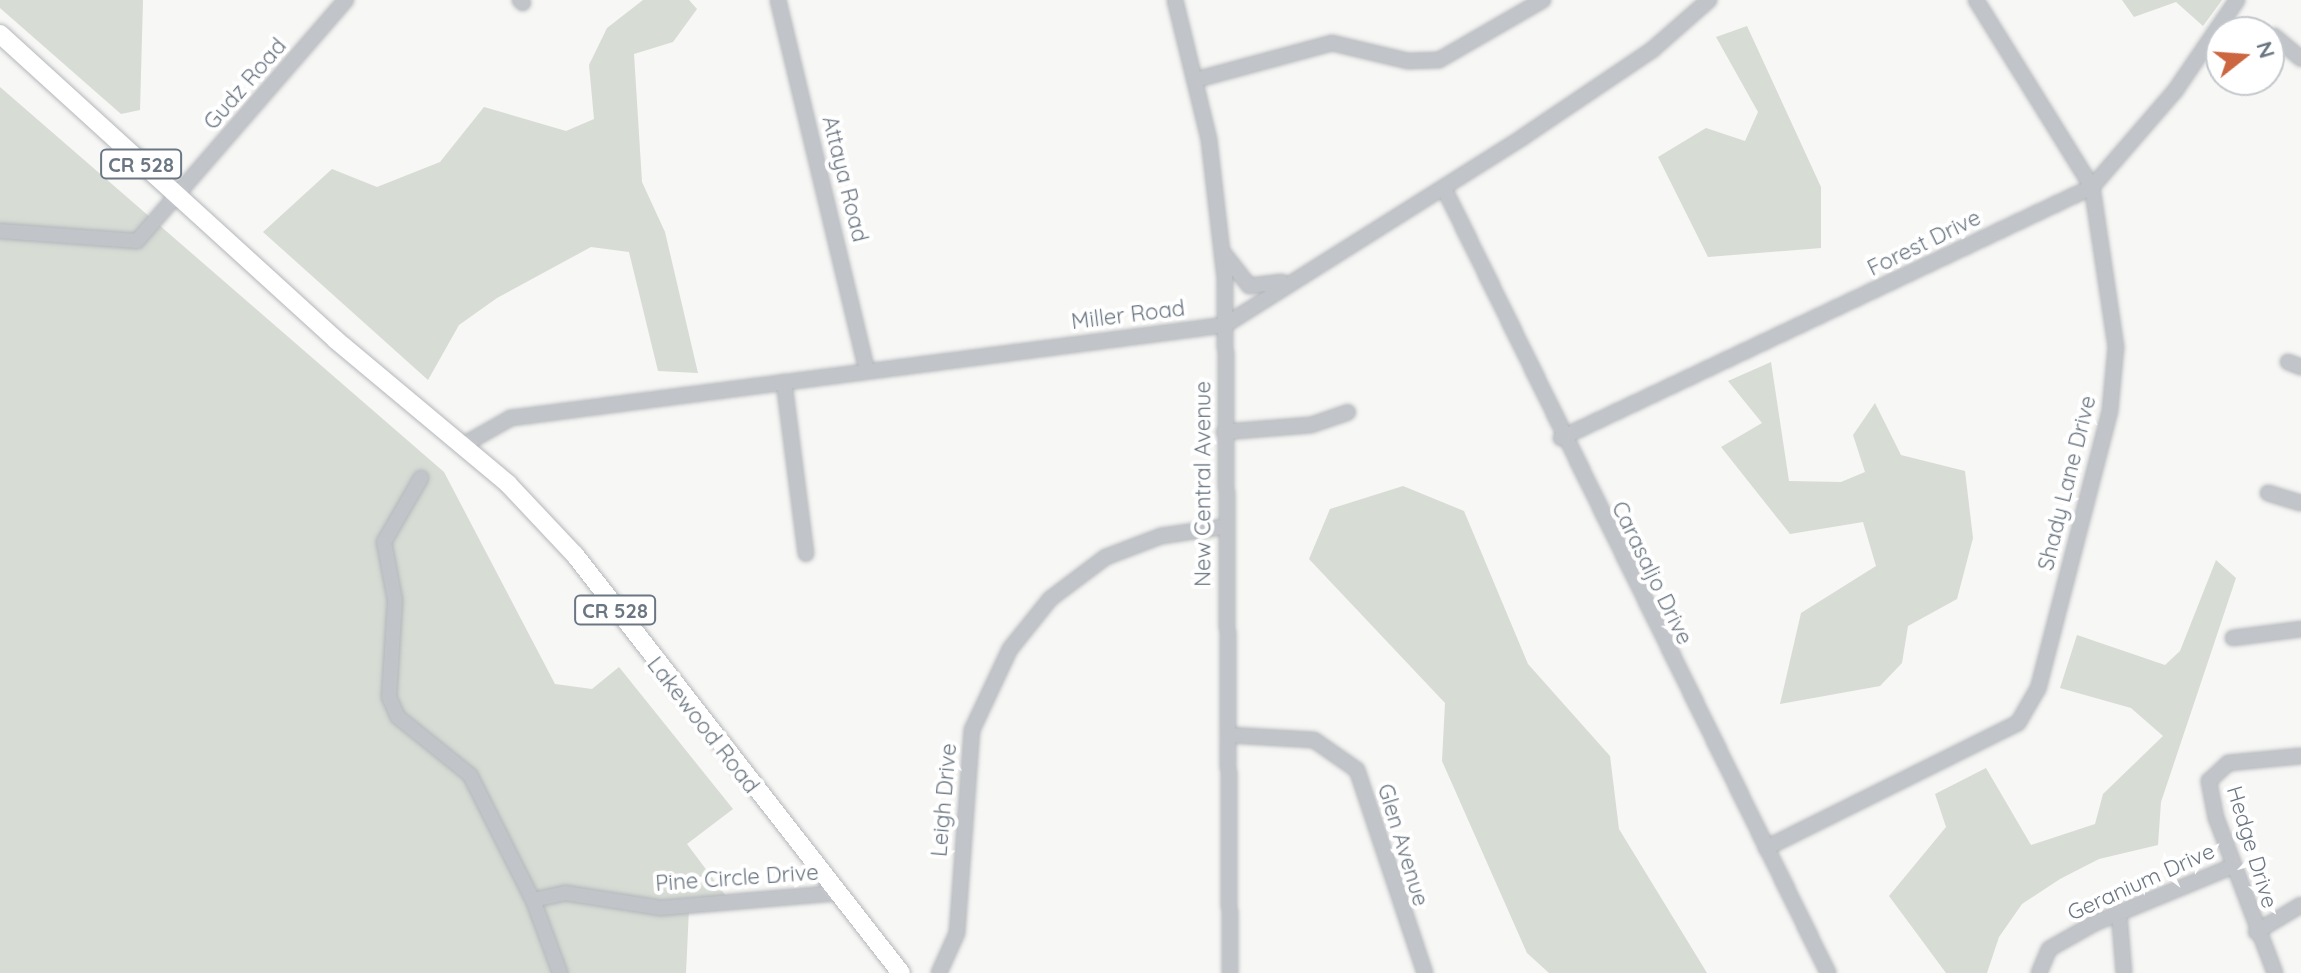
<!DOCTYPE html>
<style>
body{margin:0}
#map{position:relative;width:2301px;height:973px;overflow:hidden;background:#f7f7f5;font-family:Quicksand,sans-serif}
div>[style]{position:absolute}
.green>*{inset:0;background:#d7dcd5}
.roads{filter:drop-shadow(0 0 2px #b3b6ba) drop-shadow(0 0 2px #b3b6ba)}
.minor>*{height:14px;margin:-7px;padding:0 7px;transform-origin:7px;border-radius:7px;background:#c1c4c8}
.major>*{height:18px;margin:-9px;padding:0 9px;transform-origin:9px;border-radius:9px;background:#fff}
span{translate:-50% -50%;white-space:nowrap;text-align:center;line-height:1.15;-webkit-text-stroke:8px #fff;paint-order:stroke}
.shield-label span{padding:2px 6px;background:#fff;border:2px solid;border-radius:6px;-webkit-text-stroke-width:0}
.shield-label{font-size:20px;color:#6a7682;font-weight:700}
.street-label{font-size:22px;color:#6a7682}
.north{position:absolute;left:2205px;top:16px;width:80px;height:80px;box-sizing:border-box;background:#fff;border:2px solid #c3c8cd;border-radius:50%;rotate:73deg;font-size:22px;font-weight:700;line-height:32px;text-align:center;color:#6a7682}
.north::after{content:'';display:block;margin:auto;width:28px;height:36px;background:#cc6640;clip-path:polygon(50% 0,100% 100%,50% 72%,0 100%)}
</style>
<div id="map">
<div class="green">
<div style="clip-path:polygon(0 0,143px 0,140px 110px,121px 114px,0 8px)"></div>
<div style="clip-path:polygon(643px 0,689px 0,697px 9px,673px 42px,634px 54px,642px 182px,665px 232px,698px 373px,658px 371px,629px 252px,591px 247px,497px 298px,459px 325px,428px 380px,263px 232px,332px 169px,377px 187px,440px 162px,484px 107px,566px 131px,594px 119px,589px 65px,607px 28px)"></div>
<div style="clip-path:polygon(2122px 0,2222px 0,2203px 26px,2176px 2px,2134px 17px)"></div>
<div style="clip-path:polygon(1747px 26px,1821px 187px,1821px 248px,1708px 257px,1658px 157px,1706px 128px,1745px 141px,1758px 112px,1716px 37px)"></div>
<div style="clip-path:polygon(0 87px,444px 472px,555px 684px,592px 689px,619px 667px,733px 809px,687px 844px,735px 908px,689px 909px,686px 973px,0 973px)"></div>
<div style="clip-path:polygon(1771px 362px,1789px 481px,1841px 482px,1865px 472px,1853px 435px,1875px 403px,1901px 455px,1965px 471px,1973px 538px,1957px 599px,1908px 626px,1902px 663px,1880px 686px,1780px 704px,1801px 613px,1876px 566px,1863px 522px,1790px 534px,1721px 447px,1762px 423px,1728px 381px)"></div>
<div style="clip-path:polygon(1403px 486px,1464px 511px,1528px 664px,1610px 756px,1619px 829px,1707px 973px,1549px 973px,1527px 953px,1442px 761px,1445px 703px,1309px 559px,1330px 509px)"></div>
<div style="clip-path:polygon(2216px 560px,2236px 578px,2161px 802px,2158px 845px,2099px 859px,2060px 879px,2022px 904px,1999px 937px,1987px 973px,1946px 973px,1889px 896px,1946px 827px,1935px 794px,1986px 768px,2031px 845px,2095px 824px,2103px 794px,2163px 736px,2131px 708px,2060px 688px,2077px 635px,2165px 665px,2180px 651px)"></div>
</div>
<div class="roads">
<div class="minor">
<div style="left:520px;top:0;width:4px;rotate:45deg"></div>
<div style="left:778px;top:0;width:381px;rotate:76.5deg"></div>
<div style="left:1175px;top:0;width:144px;rotate:76.3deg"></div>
<div style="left:1209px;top:140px;width:139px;rotate:83.4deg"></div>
<div style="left:1225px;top:278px;width:695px;rotate:89.59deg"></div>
<div style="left:2274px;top:36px;width:35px;rotate:40deg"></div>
<div style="left:1195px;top:80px;width:142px;rotate:-15.1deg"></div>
<div style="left:1332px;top:43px;width:78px;rotate:13.3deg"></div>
<div style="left:1408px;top:61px;width:31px;rotate:-2deg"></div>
<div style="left:1439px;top:60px;width:120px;rotate:-30deg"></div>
<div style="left:1444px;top:188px;width:874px;rotate:63.93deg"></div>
<div style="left:0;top:231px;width:137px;rotate:4.2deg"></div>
<div style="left:137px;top:241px;width:319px;rotate:-49.1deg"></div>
<div style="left:1225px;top:255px;width:39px;rotate:52deg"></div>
<div style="left:1249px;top:286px;width:33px;rotate:-7deg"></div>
<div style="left:2288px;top:362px;width:14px;rotate:21deg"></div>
<div style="left:784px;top:382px;width:173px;rotate:82.7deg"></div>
<div style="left:1224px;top:432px;width:87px;rotate:-4.6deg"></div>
<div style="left:1311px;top:425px;width:39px;rotate:-19deg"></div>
<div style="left:1561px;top:438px;width:587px;rotate:-25.3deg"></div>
<div style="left:2092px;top:187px;width:127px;rotate:-49.2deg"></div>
<div style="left:2175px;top:91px;width:110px;rotate:-55.7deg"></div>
<div style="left:465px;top:444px;width:53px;rotate:-29.5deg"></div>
<div style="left:511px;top:418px;width:720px;rotate:-7.42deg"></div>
<div style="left:1225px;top:325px;width:352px;rotate:-32.2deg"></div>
<div style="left:1523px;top:137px;width:156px;rotate:-34deg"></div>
<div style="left:1652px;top:50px;width:76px;rotate:-41.3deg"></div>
<div style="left:421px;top:478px;width:74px;rotate:120deg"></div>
<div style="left:384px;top:542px;width:59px;rotate:79.3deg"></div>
<div style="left:395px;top:600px;width:97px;rotate:93.5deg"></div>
<div style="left:389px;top:697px;width:22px;rotate:66deg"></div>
<div style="left:398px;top:717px;width:92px;rotate:38.9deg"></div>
<div style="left:470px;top:775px;width:140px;rotate:63.3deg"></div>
<div style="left:533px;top:900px;width:33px;rotate:-12deg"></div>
<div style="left:565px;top:893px;width:97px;rotate:8.9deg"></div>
<div style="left:661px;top:908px;width:176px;rotate:-4.9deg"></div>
<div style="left:2268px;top:493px;width:34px;rotate:17deg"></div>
<div style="left:2233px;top:638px;width:69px;rotate:-7.5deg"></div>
<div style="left:1228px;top:735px;width:86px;rotate:3.3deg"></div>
<div style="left:1314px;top:740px;width:52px;rotate:34.9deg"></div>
<div style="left:1357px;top:770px;width:214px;rotate:71.5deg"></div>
<div style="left:1766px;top:848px;width:281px;rotate:-26.4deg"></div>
<div style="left:2018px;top:723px;width:39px;rotate:-60deg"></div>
<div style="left:2038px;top:689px;width:288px;rotate:-75.5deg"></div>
<div style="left:2110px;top:410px;width:63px;rotate:-84.6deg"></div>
<div style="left:2116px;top:347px;width:162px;rotate:-98.5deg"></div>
<div style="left:2092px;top:187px;width:220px;rotate:-121.8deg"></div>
<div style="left:533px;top:900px;width:78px;rotate:69.7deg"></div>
<div style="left:2119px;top:913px;width:60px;rotate:85.2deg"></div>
<div style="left:2256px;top:932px;width:52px;rotate:-31deg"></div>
<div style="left:939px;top:973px;width:44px;rotate:-65.8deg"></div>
<div style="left:957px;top:933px;width:204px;rotate:-85.8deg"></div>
<div style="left:972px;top:730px;width:89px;rotate:-64.9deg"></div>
<div style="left:1010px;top:649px;width:64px;rotate:-51.3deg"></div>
<div style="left:1050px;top:599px;width:70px;rotate:-36.9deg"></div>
<div style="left:1106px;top:557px;width:59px;rotate:-20.9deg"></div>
<div style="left:1161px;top:536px;width:63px;rotate:-8.3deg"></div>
<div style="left:2039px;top:973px;width:26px;rotate:-67deg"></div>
<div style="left:2049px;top:949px;width:53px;rotate:-29.5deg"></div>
<div style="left:2095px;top:923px;width:149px;rotate:-22.4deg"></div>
<div style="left:2275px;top:973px;width:166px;rotate:-110.8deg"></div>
<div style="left:2216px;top:818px;width:38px;rotate:-101deg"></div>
<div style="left:2209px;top:781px;width:26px;rotate:-43deg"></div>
<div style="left:2228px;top:763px;width:73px;rotate:-5.5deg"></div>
</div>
<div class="major">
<div style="left:0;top:34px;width:454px;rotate:42.3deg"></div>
<div style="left:336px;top:340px;width:224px;rotate:39.9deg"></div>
<div style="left:508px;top:484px;width:98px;rotate:46.7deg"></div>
<div style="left:575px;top:555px;width:530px;rotate:52.05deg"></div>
</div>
</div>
<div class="shield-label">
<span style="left:141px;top:164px">CR 528</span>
<span style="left:615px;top:610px">CR 528</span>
</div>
<div class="street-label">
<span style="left:245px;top:84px;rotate:-49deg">Gudz Road</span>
<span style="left:845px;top:179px;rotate:76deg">Attaya Road</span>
<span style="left:1924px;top:243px;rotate:-26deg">Forest Drive</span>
<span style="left:1128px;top:315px;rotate:-7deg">Miller Road</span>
<span style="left:2067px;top:483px;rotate:-76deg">Shady Lane Drive</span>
<span style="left:1203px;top:484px;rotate:-90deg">New Central Avenue</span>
<span style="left:1652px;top:573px;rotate:64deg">Carasaljo Drive</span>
<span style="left:703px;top:725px;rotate:52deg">Lakewood Road</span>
<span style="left:944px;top:800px;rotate:-85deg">Leigh Drive</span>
<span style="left:1403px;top:845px;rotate:73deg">Glen Avenue</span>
<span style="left:2252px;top:847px;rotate:73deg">Hedge Drive</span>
<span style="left:737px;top:878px;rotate:-4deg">Pine Circle Drive</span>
<span style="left:2141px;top:882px;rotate:-24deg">Geranium Drive</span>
</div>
<div class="north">N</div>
</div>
